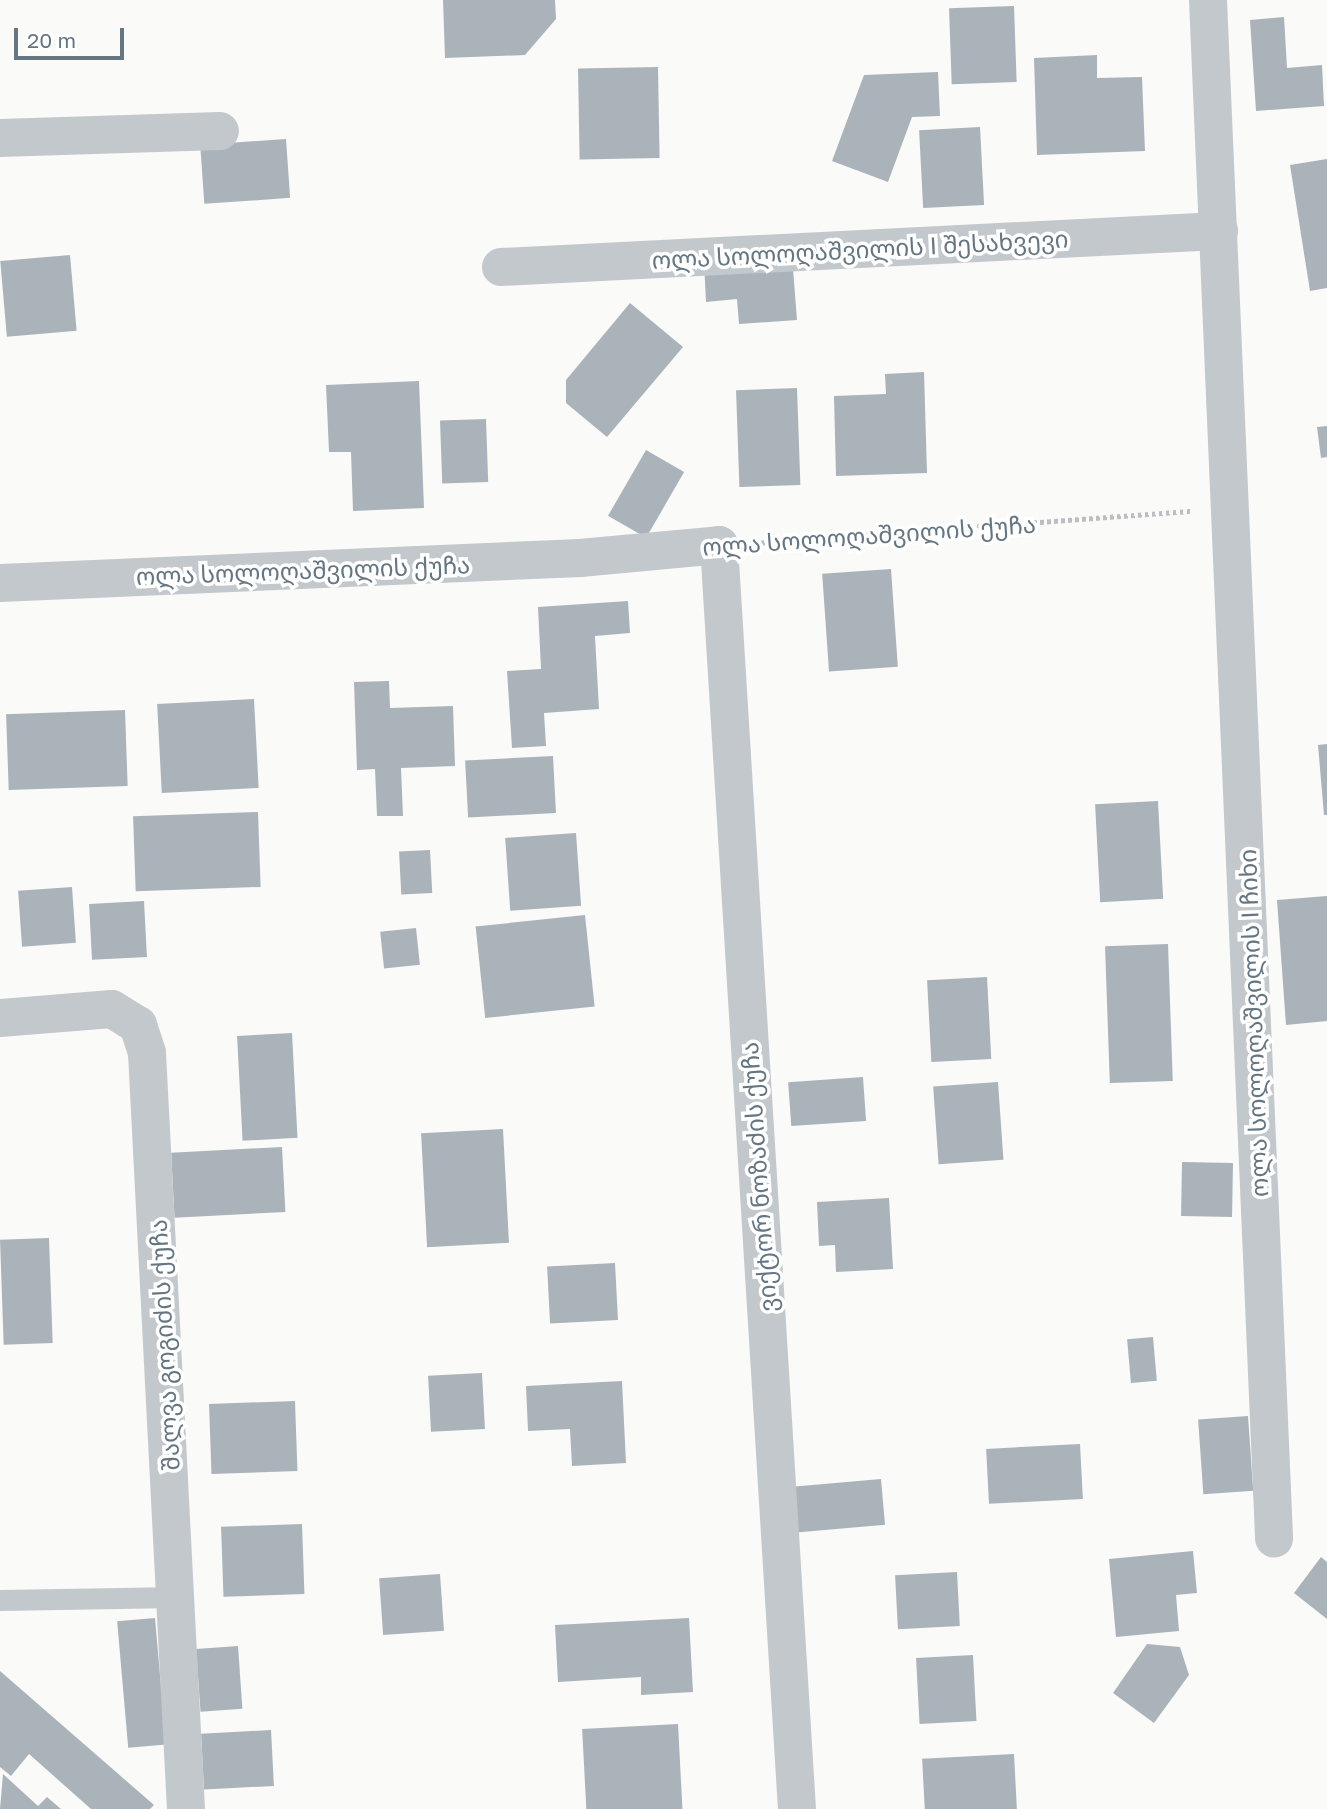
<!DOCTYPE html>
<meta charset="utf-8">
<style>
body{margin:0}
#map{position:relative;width:1327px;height:1809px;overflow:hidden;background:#fafaf8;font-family:"Golos Text","Noto Sans Georgian",sans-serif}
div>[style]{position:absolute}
.building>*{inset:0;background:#aab3b9;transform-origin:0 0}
.path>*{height:4.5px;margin-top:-2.25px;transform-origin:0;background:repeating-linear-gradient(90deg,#bbbfc2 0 3.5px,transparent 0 7px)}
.service>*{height:21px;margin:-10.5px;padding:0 10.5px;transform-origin:10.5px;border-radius:10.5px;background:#c3c8cc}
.minor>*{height:38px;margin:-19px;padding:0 19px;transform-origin:19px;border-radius:19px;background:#c3c8cc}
span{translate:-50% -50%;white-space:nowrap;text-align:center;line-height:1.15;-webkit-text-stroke:7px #fff;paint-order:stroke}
.street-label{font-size:24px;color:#657683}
.scale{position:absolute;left:14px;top:28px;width:110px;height:32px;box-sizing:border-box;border:4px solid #657683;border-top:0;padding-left:9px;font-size:21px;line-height:24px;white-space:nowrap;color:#657683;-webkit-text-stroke:5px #fff;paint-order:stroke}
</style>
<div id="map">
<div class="building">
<div style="clip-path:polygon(443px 0,555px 0,556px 19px,525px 55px,445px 58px)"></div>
<div style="left:1014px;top:6px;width:76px;height:65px;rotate:88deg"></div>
<div style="clip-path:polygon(1284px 17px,1287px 68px,1322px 65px,1324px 106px,1256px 111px,1250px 20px)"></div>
<div style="clip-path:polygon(1097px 55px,1097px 78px,1142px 77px,1145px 151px,1037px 155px,1034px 58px)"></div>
<div style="left:658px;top:67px;width:91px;height:80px;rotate:89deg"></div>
<div style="clip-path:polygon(938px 72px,940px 116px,912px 117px,888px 182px,832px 161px,864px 75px)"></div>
<div style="left:980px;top:127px;width:78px;height:61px;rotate:87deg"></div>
<div style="left:286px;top:139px;width:59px;height:86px;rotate:86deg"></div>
<div style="clip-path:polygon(1327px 159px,1327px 288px,1310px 291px,1290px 165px)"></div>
<div style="left:70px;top:255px;width:76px;height:70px;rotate:85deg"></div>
<div style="clip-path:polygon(704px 262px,793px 269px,797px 320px,739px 324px,737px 299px,706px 302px)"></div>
<div style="clip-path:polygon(630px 303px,683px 347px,607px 437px,566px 403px,566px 380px)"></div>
<div style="clip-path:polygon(924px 372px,927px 473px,836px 476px,834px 396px,886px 394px,885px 374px)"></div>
<div style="clip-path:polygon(419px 381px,424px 508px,353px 511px,351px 452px,329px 452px,326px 385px)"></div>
<div style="left:797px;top:388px;width:97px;height:61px;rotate:88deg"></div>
<div style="left:486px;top:419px;width:63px;height:46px;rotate:88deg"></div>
<div style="clip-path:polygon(1327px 426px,1327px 457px,1321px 458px,1317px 427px)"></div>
<div style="left:646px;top:450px;width:44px;height:76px;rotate:30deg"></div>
<div style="left:891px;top:569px;width:98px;height:69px;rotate:86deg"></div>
<div style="clip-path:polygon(628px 601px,630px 633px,595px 636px,599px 709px,544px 713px,546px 746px,512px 748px,507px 671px,541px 669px,538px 607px)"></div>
<div style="clip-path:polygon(389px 681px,390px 708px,453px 706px,455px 766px,401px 768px,403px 816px,377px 816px,375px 769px,357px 770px,354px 682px)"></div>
<div style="left:254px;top:699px;width:89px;height:97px;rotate:87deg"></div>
<div style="left:125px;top:710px;width:76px;height:119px;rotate:88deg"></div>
<div style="clip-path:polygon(1327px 744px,1327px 815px,1324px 815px,1318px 745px)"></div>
<div style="left:553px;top:756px;width:57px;height:88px;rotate:87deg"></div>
<div style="left:1158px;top:801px;width:98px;height:63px;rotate:87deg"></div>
<div style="left:258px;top:812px;width:75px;height:125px;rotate:88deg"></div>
<div style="left:576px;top:833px;width:73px;height:71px;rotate:86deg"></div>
<div style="left:430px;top:850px;width:43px;height:31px;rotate:87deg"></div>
<div style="left:72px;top:887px;width:56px;height:54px;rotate:86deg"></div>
<div style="clip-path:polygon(1327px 896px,1327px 1021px,1286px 1025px,1277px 900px)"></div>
<div style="left:144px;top:901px;width:56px;height:55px;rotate:87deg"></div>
<div style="left:585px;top:915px;width:92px;height:110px;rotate:84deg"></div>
<div style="left:416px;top:928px;width:37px;height:36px;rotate:84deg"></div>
<div style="left:1168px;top:944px;width:137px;height:63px;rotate:88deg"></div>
<div style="left:987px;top:977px;width:82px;height:60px;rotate:87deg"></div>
<div style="left:292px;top:1033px;width:105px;height:55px;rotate:87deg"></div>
<div style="left:863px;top:1077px;width:44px;height:75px;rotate:86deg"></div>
<div style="left:998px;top:1082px;width:78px;height:65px;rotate:86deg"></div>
<div style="left:503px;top:1129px;width:114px;height:82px;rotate:87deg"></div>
<div style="left:282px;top:1147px;width:65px;height:111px;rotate:87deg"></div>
<div style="left:1182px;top:1162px;width:51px;height:54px;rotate:1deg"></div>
<div style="clip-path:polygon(889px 1198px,893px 1269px,836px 1272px,835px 1245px,819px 1246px,817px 1202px)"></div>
<div style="left:49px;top:1238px;width:105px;height:49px;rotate:88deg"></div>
<div style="left:615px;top:1263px;width:57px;height:68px;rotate:87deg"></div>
<div style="left:1153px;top:1337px;width:44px;height:26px;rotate:85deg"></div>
<div style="left:482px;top:1373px;width:56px;height:54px;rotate:87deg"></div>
<div style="clip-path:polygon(622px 1381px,626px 1463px,572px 1466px,570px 1429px,528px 1431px,526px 1386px)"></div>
<div style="left:295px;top:1401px;width:70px;height:86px;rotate:88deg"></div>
<div style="left:1248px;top:1416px;width:75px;height:50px;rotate:86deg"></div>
<div style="left:1080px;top:1444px;width:55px;height:94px;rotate:87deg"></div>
<div style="left:881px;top:1479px;width:46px;height:89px;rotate:85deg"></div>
<div style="left:302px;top:1524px;width:70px;height:81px;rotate:88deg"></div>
<div style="clip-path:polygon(1193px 1551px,1197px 1593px,1176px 1595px,1179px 1631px,1116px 1637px,1109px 1559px)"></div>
<div style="clip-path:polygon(1321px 1557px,1327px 1562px,1327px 1619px,1294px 1593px)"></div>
<div style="left:957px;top:1572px;width:54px;height:62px;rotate:87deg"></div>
<div style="left:440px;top:1574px;width:57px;height:61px;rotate:86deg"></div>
<div style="left:155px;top:1618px;width:127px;height:38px;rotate:85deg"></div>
<div style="clip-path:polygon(689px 1618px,693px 1692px,641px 1695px,641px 1677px,558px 1682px,555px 1625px)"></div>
<div style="clip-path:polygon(1147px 1644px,1180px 1647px,1189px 1675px,1154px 1723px,1113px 1693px)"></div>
<div style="left:238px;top:1646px;width:63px;height:42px;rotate:86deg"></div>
<div style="left:973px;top:1655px;width:66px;height:57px;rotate:87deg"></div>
<div style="clip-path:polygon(0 1671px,154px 1805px,150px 1809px,91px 1809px,29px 1754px,11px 1776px,0 1767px)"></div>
<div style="left:678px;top:1724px;width:85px;height:96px;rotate:87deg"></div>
<div style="left:271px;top:1730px;width:56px;height:70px;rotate:87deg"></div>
<div style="left:1014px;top:1754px;width:55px;height:92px;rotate:87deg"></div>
<div style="clip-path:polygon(3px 1774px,38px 1806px,47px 1797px,61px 1809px,0 1809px)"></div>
</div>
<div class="path">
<div style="left:754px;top:543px;width:440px;rotate:-4.2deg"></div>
</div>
<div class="service">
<div style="left:0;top:1600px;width:178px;rotate:-1deg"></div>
</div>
<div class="minor">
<div style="left:1208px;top:0;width:1540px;rotate:87.54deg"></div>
<div style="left:0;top:138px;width:220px;rotate:-1.8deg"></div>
<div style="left:501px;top:267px;width:719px;rotate:-2.87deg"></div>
<div style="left:0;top:583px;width:581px;rotate:-2.47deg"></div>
<div style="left:580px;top:558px;width:140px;rotate:-5.3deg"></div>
<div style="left:719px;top:545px;width:1266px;rotate:86.47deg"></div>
<div style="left:0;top:1018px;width:112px;rotate:-4.6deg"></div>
<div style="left:112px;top:1009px;width:31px;rotate:32deg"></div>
<div style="left:138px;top:1025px;width:29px;rotate:72deg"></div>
<div style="left:147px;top:1053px;width:757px;rotate:87.05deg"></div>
</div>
<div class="street-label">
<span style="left:860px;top:249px;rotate:-3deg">ოლა სოლოღაშვილის I შესახვევი</span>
<span style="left:869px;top:535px;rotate:-4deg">ოლა სოლოღაშვილის ქუჩა</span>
<span style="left:303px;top:570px;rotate:-2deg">ოლა სოლოღაშვილის ქუჩა</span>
<span style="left:1253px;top:1023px;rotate:-92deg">ოლა სოლოღაშვილის I ჩიხი</span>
<span style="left:758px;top:1177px;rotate:-94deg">ვიქტორ ნოზაძის ქუჩა</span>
<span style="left:164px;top:1345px;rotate:-93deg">შალვა გოგიძის ქუჩა</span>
</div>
<div class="scale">20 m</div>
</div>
